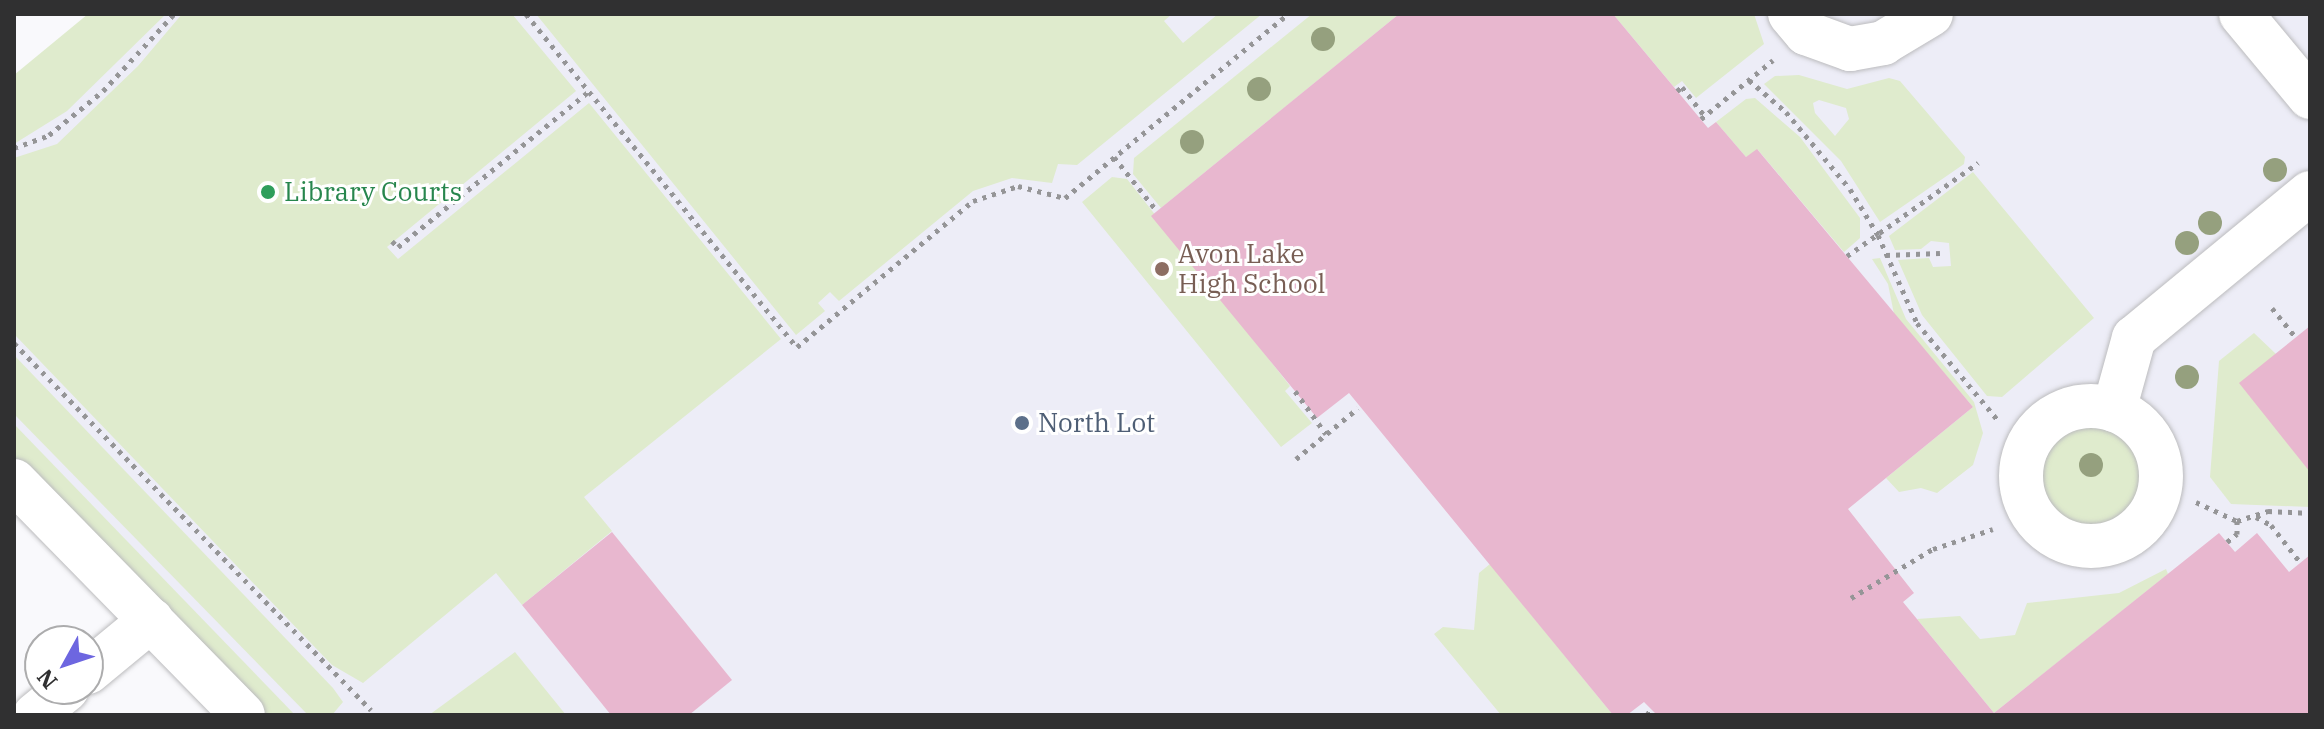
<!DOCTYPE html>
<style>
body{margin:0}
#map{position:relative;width:2324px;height:729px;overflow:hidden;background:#f9f9fc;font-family:"IBM Plex Serif",serif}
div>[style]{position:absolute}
.built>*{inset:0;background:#ededf7}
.green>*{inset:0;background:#dfebcd;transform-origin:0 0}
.round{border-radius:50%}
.building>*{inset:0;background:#e8b7cf}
.path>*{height:5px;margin-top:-2.5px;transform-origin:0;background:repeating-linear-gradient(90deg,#959597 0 4px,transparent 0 10px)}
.roads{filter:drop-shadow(0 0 2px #bcbcbe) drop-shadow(0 0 2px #bcbcbe)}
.minor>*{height:44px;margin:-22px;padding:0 22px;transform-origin:22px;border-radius:22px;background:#fff}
.minor>.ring{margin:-22px;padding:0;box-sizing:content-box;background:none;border:44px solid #fff;border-radius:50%}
.trees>*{width:24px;height:24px;margin:-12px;border-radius:50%;background:#95a07e}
.dots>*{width:22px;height:22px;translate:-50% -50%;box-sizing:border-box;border:4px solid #fff;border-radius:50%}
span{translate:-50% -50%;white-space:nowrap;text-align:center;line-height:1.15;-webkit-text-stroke:6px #fff;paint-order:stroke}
.leisure-label{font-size:26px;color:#27864d}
.left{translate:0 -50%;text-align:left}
.education-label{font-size:26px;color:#785e54}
.service-label{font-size:26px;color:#4e5e75}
.frame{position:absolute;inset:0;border:16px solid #303031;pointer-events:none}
.north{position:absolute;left:24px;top:625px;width:80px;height:80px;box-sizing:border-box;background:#fff;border:2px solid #acacad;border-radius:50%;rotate:230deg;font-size:22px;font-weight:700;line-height:32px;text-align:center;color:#303031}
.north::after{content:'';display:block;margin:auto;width:28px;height:36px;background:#6d66e0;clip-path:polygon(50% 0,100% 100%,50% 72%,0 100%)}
</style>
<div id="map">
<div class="built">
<div style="clip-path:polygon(104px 14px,2310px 14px,2310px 715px,273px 715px,14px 449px,14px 89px)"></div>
</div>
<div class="green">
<div style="clip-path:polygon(88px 14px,166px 14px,67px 111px,14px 144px,14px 75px)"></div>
<div style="clip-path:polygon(182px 14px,512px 14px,576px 91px,387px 247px,398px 259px,589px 103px,781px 339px,584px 497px,612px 531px,522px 605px,496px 573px,363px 683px,332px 665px,14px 334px,14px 158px,57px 144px,138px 66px)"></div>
<div style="clip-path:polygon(536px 14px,1172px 14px,1164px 21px,1183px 43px,1218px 14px,1262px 14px,1077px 165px,1058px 164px,1052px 183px,1012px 178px,973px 191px,839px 301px,830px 292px,818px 303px,825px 311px,796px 335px)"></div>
<div style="clip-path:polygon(1312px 14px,1399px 14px,1161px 208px,1133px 174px,1134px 158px)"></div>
<div style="clip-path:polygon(1613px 14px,1754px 14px,1764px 44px,1696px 98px,1682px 81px,1674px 87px)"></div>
<div style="clip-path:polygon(evenodd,1799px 75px,1847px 89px,1889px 78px,1900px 81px,1965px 157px,1964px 164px,1880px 222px,1841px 161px,1764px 84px,1775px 76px,1799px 75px,1819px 100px,1846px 108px,1849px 119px,1835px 136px,1815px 113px,1813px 103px,1819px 100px)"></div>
<div style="clip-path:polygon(1755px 98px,1800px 137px,1860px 218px,1860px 238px,1844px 252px,1758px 150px,1746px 157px,1716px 122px,1746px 99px)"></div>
<div style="clip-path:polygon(1973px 172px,2094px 318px,2002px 397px,1987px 396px,1922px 315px,1898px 260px,1929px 258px,1933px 267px,1951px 266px,1949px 243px,1931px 241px,1921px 249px,1895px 250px,1889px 236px)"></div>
<div style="clip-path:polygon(1112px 177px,1127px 179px,1290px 386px,1285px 391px,1312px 423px,1281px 447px,1082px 202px)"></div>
<div style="clip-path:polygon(1880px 258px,1906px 319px,1974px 402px,1983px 433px,1973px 465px,1937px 493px,1921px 488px,1899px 492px,1886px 478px,1973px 407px,1894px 314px,1888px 284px,1872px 259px)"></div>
<div style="clip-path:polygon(2254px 333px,2276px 354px,2310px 472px,2310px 507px,2231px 504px,2210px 477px,2219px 361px)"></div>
<div style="clip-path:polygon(14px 355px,333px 688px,343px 702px,332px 715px,308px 715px,14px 414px)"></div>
<div class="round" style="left:2033px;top:418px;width:116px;height:116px"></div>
<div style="left:14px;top:424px;width:407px;height:25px;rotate:46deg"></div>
<div style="clip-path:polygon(1490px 564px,1613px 715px,1501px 715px,1434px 634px,1443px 627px,1474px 630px,1479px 573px)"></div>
<div style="clip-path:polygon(2166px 569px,2168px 574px,1994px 713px,1917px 619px,1960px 616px,1980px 639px,2015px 635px,2027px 603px,2119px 593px)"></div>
<div style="clip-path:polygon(515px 652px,566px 715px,429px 715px)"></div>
</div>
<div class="building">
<div style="clip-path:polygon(1399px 14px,1613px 14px,1708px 128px,1716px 122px,1746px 157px,1757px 149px,1973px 407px,1848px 509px,1914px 593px,1903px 602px,1994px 713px,2219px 533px,2235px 552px,2257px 533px,2289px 572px,2310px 555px,2310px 715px,1657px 715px,1644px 702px,1627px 715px,1613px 715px,1349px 393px,1317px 418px,1151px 216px)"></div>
<div style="clip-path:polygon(2310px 326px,2310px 472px,2239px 383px)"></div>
<div style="clip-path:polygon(612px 532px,732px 680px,689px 715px,611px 715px,522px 605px)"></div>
</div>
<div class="path">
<div style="left:526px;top:14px;width:429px;rotate:50.9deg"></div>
<div style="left:797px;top:347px;width:229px;rotate:-39.7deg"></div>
<div style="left:973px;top:201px;width:47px;rotate:-18.4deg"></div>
<div style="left:1018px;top:186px;width:49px;rotate:14.3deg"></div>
<div style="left:1065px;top:198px;width:289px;rotate:-39.5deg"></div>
<div style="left:1749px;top:80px;width:49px;rotate:40.9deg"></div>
<div style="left:1786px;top:112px;width:100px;rotate:50.3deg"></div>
<div style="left:1850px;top:189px;width:54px;rotate:58.7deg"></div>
<div style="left:1878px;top:235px;width:96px;rotate:66.1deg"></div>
<div style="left:1917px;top:323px;width:125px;rotate:50.2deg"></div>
<div style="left:1677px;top:91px;width:6px;rotate:-39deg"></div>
<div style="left:1682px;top:87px;width:37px;rotate:52deg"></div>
<div style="left:1701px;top:119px;width:93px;rotate:-39.3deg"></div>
<div style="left:14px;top:148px;width:37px;rotate:-20deg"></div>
<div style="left:49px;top:135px;width:70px;rotate:-39.2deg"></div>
<div style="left:103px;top:91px;width:105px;rotate:-47.3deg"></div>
<div style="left:1114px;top:157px;width:69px;rotate:51.5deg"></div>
<div style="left:392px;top:241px;width:8px;rotate:45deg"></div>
<div style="left:398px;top:247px;width:247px;rotate:-39.2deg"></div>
<div style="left:1886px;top:255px;width:54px;rotate:-2.1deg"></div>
<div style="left:1847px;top:256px;width:161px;rotate:-35.4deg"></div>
<div style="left:2309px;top:278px;width:1px"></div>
<div style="left:2272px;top:308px;width:38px;rotate:51deg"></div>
<div style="left:14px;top:343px;width:512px;rotate:45.79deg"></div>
<div style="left:1295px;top:391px;width:53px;rotate:54.2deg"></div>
<div style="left:1296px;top:459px;width:80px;rotate:-39.4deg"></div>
<div style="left:2196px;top:502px;width:45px;rotate:24.9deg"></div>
<div style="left:2237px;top:521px;width:33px;rotate:-18deg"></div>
<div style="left:2268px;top:511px;width:42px;rotate:2.7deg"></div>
<div style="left:2256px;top:517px;width:17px;rotate:28deg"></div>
<div style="left:2271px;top:525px;width:47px;rotate:51.9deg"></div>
<div style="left:2227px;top:542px;width:13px;rotate:-39deg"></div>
<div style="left:2237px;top:534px;width:13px;rotate:-90deg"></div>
<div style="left:1851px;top:598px;width:96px;rotate:-30.9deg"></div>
<div style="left:1933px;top:549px;width:63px;rotate:-18.4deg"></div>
<div style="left:1647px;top:715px;width:7px;rotate:-56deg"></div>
</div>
<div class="roads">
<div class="minor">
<div style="left:1790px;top:14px;width:25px;rotate:50deg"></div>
<div style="left:1806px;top:33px;width:47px;rotate:20deg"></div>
<div style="left:1850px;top:49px;width:34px;rotate:-10deg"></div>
<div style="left:1883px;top:43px;width:56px;rotate:-31.1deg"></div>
<div style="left:2241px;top:14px;width:108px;rotate:50.3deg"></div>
<div class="ring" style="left:2021px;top:406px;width:96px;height:96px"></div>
<div style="left:2114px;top:410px;width:75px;rotate:-74.5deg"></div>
<div style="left:2134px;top:338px;width:228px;rotate:-39.5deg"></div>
<div style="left:14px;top:481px;width:327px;rotate:45.6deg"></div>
<div style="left:88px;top:672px;width:82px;rotate:-39.5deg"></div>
<div style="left:35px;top:715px;width:41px;rotate:-39.1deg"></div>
</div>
</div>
<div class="trees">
<div style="left:1323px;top:39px"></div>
<div style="left:1259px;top:89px"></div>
<div style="left:1192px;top:142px"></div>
<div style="left:2275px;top:170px"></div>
<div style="left:2210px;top:223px"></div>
<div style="left:2187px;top:243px"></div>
<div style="left:2187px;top:377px"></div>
<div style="left:2091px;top:465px"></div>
</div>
<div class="dots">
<div style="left:268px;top:192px;background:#2e9e5b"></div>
<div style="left:1162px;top:269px;background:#8d6e63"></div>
<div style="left:1022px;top:423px;background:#5c6f8a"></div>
</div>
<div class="leisure-label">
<span class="left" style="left:284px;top:192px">Library Courts</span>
</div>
<div class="education-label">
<span class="left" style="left:1178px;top:269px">Avon Lake<br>High School</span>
</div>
<div class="service-label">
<span class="left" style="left:1038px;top:423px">North Lot</span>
</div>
<div class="frame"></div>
<div class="north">N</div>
</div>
